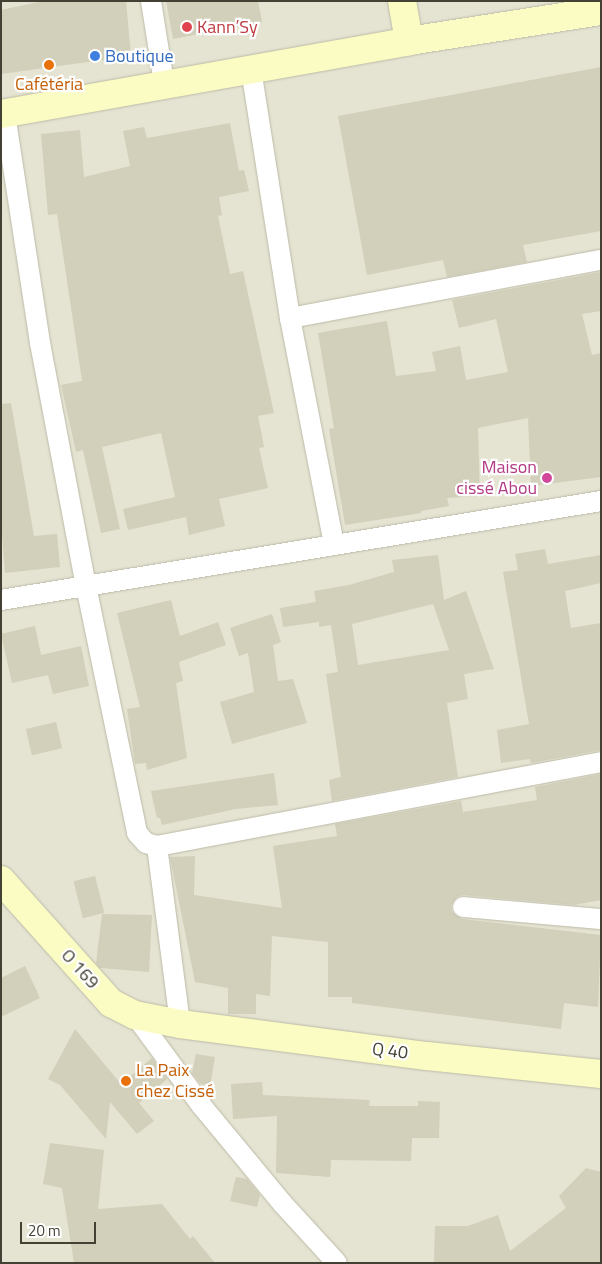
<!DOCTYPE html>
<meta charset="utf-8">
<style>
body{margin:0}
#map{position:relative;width:602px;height:1264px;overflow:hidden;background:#f1f1e4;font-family:"Titillium Web",sans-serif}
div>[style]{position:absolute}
.residential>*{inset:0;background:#e5e4d2;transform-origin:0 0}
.building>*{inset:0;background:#d2cfba;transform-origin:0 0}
.roads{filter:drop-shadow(0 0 1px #bcbaa7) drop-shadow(0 0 1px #bcbaa7)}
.street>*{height:20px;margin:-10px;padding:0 10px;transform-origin:10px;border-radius:10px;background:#fff}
.secondary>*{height:28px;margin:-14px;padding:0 14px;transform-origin:14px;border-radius:14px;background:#fbfcc3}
.dots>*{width:14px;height:14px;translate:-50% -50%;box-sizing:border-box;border:2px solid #fff;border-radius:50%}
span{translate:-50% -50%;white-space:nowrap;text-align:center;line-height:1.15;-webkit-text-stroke:4.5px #fff;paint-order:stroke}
.health-label{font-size:18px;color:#be3a42}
.left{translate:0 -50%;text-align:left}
.shop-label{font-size:18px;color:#366cbe}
.food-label{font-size:18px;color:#c56008}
.hotel-label{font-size:18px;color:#b23c85}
.right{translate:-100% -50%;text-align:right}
.street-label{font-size:18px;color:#434134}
.frame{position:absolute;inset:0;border:2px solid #434134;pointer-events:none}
.scale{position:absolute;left:20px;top:1222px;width:76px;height:22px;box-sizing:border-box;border:2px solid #434134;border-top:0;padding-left:6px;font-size:15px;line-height:18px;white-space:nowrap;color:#434134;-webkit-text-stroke:4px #fff;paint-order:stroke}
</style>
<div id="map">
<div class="residential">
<div style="left:1px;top:1px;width:600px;height:1262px"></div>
</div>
<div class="building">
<div style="clip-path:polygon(43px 1px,126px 1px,131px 56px,1px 74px,1px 10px)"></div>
<div style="clip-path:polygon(166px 1px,258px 1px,262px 22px,173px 39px)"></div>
<div style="clip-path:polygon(601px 67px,601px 231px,523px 245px,527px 262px,447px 277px,443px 260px,367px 275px,338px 116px)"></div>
<div style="clip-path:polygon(230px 123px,239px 171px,244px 170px,249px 191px,219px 197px,222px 215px,218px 216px,230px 274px,243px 271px,274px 413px,258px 416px,264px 447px,259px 448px,268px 488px,219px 499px,225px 526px,189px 535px,186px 517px,128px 530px,123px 509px,175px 497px,161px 433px,102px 447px,120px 529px,101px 533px,83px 450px,76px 452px,61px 385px,82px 381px,57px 214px,48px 215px,41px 134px,80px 130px,84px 177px,130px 166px,123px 131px,144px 127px,147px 138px)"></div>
<div style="clip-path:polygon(601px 272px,601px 311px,582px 314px,592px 355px,601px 353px,601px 477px,531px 486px,528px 418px,478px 428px,480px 496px,447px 498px,449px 506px,421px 511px,421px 513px,345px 525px,329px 429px,334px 428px,318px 333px,387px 321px,396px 376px,436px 371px,432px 352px,460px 346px,466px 380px,508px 372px,496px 319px,459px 328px,452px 300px)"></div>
<div style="clip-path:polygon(11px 403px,34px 536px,57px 534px,60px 567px,5px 573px,1px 520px,1px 404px)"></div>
<div style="clip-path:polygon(545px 549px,548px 564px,601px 555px,601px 583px,565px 591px,571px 628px,601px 623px,601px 750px,531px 763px,530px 759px,501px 763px,497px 730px,529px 724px,503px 572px,518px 570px,515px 554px)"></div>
<div style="clip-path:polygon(evenodd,438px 555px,444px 600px,466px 591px,494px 669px,464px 674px,468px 699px,447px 703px,458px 777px,332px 801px,329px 780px,341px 777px,326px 674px,338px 672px,331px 625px,319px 627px,319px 622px,283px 627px,280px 608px,316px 602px,314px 591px,349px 585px,394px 572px,392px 560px,438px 555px,433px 604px,449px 650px,358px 665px,352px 624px,433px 604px)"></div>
<div style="clip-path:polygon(171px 600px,180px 636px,218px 622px,226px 645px,179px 662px,183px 681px,176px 683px,187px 758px,147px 770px,146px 763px,135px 764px,127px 709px,140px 707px,117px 613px)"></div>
<div style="clip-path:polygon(272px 614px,281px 642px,273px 645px,278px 681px,293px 679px,307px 723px,232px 744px,220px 702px,254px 692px,248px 653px,239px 656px,230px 628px)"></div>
<div style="clip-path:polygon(35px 626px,41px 655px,81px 646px,89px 686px,53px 694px,48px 675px,12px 683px,1px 634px)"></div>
<div style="left:56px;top:722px;width:27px;height:31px;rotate:77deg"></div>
<div style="clip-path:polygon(274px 773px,278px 805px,236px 809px,162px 825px,160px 818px,157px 818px,151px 791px)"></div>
<div style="clip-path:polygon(601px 774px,601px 900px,574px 905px,464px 895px,458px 896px,451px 905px,452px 912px,462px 919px,601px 935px,598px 1007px,564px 1003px,561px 1029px,352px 1003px,352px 997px,328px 997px,328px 942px,272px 936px,270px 996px,256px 994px,256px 1014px,228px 1014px,228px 988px,195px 982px,170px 857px,195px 856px,194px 895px,282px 908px,273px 846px,337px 836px,335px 824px,461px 801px,463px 812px,537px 800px,535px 787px)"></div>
<div style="left:95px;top:876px;width:38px;height:22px;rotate:76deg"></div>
<div style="clip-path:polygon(102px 914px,152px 915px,149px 972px,100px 968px,96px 963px)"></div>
<div style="clip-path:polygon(25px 966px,40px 998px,1px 1017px,1px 978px)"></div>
<div style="clip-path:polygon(75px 1029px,121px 1084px,152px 1058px,167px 1079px,139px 1103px,154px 1121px,137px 1134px,110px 1102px,106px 1139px,60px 1085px,48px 1079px)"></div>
<div style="clip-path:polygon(196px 1054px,215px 1057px,210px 1086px,201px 1084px,192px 1073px)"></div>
<div style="clip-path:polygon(262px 1082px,263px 1095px,370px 1100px,369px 1106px,418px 1106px,418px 1101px,440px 1102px,439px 1138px,412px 1138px,411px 1161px,331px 1160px,330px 1177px,276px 1173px,277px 1116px,233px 1119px,231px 1084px)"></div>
<div style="clip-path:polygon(50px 1143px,104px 1150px,98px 1209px,162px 1204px,190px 1239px,193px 1236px,215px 1263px,74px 1263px,62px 1188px,43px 1184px)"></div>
<div style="clip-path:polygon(586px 1168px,601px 1172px,601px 1263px,434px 1263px,435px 1226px,468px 1226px,498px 1215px,510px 1251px,566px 1208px,559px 1196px)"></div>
<div style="clip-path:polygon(236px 1177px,247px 1179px,260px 1195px,257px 1207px,230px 1201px)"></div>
</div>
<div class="roads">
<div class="street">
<div style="left:151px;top:1px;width:83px;rotate:81deg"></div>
<div style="left:251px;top:69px;width:252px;rotate:81.1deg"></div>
<div style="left:290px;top:318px;width:231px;rotate:79deg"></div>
<div style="left:5px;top:114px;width:232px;rotate:81.3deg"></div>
<div style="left:40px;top:343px;width:247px;rotate:79.3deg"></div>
<div style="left:86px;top:586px;width:252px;rotate:78.3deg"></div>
<div style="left:137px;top:833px;width:13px;rotate:48deg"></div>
<div style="left:146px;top:843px;width:11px;rotate:15deg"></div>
<div style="left:157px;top:846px;width:452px;rotate:-10.7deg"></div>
<div style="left:290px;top:318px;width:316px;rotate:-10.6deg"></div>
<div style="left:1px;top:600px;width:608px;rotate:-9.37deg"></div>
<div style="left:157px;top:846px;width:179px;rotate:82.6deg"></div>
<div style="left:463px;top:907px;width:139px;rotate:5deg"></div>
<div style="left:135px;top:1015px;width:112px;rotate:53.7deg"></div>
<div style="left:201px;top:1105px;width:127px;rotate:50.4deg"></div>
<div style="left:282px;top:1203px;width:81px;rotate:47.5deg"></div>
</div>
<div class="secondary">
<div style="left:402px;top:1px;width:41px;rotate:80.1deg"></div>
<div style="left:1px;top:114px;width:414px;rotate:-10.1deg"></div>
<div style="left:409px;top:41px;width:194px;rotate:-8.9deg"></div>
<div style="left:1px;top:880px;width:165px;rotate:48.2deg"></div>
<div style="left:111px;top:1003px;width:27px;rotate:27deg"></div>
<div style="left:135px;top:1015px;width:46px;rotate:11.3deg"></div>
<div style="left:180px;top:1024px;width:249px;rotate:7.4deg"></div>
<div style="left:427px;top:1056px;width:175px;rotate:5.9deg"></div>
</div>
</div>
<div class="dots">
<div style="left:187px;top:27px;background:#e0444e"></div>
<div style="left:95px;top:56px;background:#3f7fe0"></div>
<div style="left:49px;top:65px;background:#e8710a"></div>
<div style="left:547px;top:478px;background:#d1479c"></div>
<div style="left:126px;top:1081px;background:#e8710a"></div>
</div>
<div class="health-label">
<span class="left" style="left:197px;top:27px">Kann’Sy</span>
</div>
<div class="shop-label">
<span class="left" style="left:105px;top:56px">Boutique</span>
</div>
<div class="food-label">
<span style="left:49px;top:84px">Cafétéria</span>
<span class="left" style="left:136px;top:1081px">La Paix<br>chez Cissé</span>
</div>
<div class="hotel-label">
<span class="right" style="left:537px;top:478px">Maison<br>cissé Abou</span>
</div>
<div class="street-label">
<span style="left:80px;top:969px;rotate:48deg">O 169</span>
<span style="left:390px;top:1051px;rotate:7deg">Q 40</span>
</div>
<div class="frame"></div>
<div class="scale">20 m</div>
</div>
